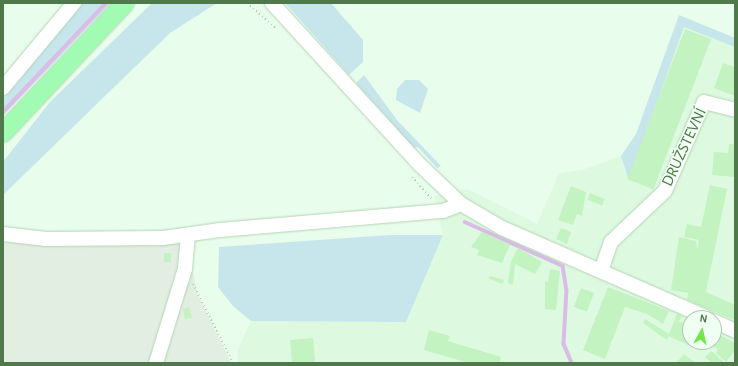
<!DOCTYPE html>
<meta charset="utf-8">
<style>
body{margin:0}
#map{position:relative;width:738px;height:366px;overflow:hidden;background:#e9fdec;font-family:"Alegreya Sans",sans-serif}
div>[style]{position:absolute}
.residential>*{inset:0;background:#ddfae0}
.industrial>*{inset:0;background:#e2eee2}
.green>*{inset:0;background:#c6e6eb}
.stream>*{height:3.5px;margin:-1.75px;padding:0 1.75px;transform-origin:1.75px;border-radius:1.75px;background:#dabce7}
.building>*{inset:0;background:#c2f3c0;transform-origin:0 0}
.path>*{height:2px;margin-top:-1px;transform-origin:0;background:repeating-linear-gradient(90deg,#a5d8a2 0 1px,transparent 0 4px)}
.roads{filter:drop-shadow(0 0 1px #b4d4b4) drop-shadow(0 0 1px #b4d4b4)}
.minor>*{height:14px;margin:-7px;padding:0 7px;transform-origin:7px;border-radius:7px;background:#fff}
.major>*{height:18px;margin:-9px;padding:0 9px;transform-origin:9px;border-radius:9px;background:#a1fbb2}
span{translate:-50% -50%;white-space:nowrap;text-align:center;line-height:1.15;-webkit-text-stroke:3px #effff2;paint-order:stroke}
.street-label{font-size:16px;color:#4f784b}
.frame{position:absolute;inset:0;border:4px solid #4f784b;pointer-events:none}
.north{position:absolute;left:682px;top:310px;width:40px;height:40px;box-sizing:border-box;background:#effff2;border:1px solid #afc9af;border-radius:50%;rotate:8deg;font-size:11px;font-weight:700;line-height:16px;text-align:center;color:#4f784b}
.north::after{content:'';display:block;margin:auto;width:14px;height:18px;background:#6fe74d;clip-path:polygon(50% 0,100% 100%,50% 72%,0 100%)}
</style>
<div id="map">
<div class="residential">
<div style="clip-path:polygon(evenodd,681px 17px,735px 38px,735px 363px,238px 363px,237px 351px,251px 321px,406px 322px,443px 235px,434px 196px,467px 189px,537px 224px,559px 173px,582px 170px,621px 156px,636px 134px,681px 17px,690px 318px,714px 318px,714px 342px,690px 342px,690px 318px)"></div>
</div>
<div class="industrial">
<div style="clip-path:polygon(3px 241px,186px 242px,198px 295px,231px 363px,3px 363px)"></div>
</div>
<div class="green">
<div style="clip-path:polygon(80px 3px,111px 3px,3px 116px,3px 93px)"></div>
<div style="clip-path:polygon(152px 3px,217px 3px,170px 33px,3px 195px,3px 162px,49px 103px)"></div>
<div style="clip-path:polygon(285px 3px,331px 3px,363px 40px,363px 62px,349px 75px)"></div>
<div style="clip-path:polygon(679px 15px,735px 38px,735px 47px,684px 27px,629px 180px,621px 156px,636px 134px)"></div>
<div style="clip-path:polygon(364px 75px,397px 120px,441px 166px,437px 168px,418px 147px,414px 148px,356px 83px)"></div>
<div style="clip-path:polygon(405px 80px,419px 80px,428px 89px,420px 113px,396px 100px,397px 89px)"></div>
<div style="clip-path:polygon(390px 235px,443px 235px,406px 322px,251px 321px,233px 306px,218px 287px,219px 247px)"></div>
</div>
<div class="stream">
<div style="left:3px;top:112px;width:150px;rotate:-46.6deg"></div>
<div style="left:465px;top:222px;width:107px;rotate:24.2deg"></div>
<div style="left:563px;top:266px;width:24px;rotate:81deg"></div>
<div style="left:567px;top:290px;width:54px;rotate:93.2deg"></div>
<div style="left:564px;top:344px;width:21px;rotate:67deg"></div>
</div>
<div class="building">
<div style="left:685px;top:29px;width:28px;height:161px;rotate:21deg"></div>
<div style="clip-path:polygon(723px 63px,735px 67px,735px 96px,714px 88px)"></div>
<div style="clip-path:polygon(729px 144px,735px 144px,735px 177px,712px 175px,714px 152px,728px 153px)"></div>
<div style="clip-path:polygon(710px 185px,727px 189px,706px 292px,735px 305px,735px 320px,687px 300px,688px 293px,671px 290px,679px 237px,696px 241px,697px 249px,699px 240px,684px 237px,687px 224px,701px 227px)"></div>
<div style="clip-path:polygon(571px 186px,586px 192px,582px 216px,577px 214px,573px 225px,558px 220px)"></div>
<div style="left:590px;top:193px;width:16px;height:7px;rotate:22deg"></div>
<div style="clip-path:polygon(561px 228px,571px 232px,567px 244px,556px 239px)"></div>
<div style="clip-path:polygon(482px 232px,510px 245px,502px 263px,477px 255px,479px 250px,471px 247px)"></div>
<div style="clip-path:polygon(518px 248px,542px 262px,535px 274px,515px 264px,513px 285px,508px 283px,511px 261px)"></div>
<div style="left:164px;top:253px;width:7px;height:9px"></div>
<div style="clip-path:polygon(550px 269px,560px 271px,556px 310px,545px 309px,545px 281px,548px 282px)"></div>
<div style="clip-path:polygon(490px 276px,504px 280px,502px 284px,488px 278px)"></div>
<div style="clip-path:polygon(608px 287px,669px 311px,663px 324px,647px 314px,625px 307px,605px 359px,583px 350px)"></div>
<div style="left:581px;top:288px;width:14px;height:20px;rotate:21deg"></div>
<div style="clip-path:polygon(189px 307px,192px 318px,185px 319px,183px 309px)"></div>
<div style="clip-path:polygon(677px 314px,682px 316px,679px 321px,687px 325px,684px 332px,690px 336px,690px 346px,669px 336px,667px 340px,643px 323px,645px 319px,669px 334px)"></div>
<div style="clip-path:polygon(429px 330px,450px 336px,448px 341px,501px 357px,500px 363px,469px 363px,424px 350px)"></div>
<div style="clip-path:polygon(714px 332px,735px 343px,735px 350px,726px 362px,716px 353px,718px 349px,705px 342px,714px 342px)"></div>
<div style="left:313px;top:338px;width:25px;height:23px;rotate:85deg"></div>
<div style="clip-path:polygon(711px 351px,717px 356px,725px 363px,711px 363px,705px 357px)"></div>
<div style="clip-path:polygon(684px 354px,695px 363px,676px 363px)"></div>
</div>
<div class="path">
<div style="left:247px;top:3px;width:38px;rotate:41deg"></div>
<div style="left:412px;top:177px;width:30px;rotate:48deg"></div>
<div style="left:193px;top:284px;width:89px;rotate:63.1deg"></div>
</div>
<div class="roads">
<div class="minor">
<div style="left:272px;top:3px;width:218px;rotate:47.6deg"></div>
<div style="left:419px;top:164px;width:58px;rotate:43.6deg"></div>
<div style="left:461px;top:204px;width:48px;rotate:30.3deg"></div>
<div style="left:502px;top:228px;width:225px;rotate:23.6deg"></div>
<div style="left:3px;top:88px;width:111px;rotate:-50.1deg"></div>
<div style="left:3px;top:234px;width:43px;rotate:6.6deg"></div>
<div style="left:46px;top:239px;width:117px;rotate:-0.5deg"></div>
<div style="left:163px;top:238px;width:58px;rotate:-8deg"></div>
<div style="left:220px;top:230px;width:224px;rotate:-4.9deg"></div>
<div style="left:443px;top:211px;width:19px;rotate:-21deg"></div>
<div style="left:601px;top:271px;width:31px;rotate:-71deg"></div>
<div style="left:611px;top:242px;width:74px;rotate:-43.4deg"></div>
<div style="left:665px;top:191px;width:97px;rotate:-66.3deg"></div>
<div style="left:704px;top:102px;width:32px;rotate:14deg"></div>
<div style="left:714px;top:321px;width:23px;rotate:25deg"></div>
<div style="left:156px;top:363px;width:98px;rotate:-72.9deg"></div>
<div style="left:185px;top:269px;width:33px;rotate:-85deg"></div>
</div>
<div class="major">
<div style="left:3px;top:133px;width:178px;rotate:-46.8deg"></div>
</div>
</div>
<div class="street-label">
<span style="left:684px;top:147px;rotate:-65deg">DRUŽSTEVNÍ</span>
</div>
<div class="frame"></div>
<div class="north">N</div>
</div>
